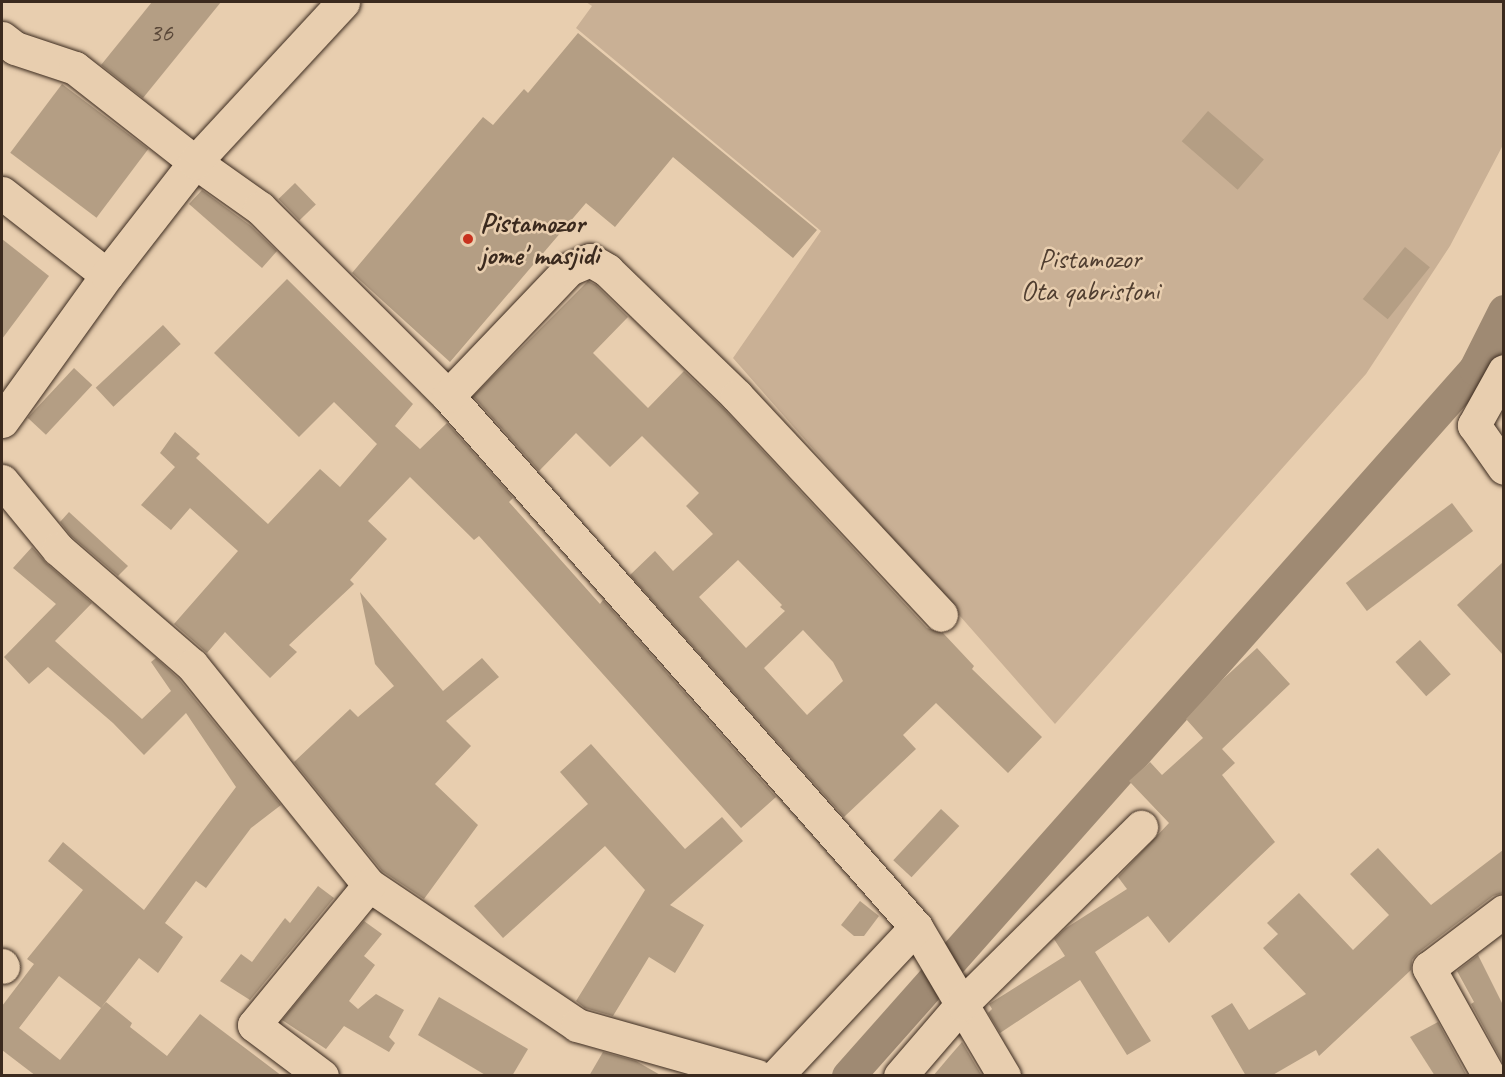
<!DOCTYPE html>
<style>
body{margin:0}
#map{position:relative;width:1505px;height:1077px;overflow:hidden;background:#e8ceaf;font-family:Caveat,sans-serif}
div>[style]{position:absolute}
.green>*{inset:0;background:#c9b095}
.canal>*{height:33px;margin:-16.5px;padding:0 16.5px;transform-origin:16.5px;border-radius:16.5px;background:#9f8a73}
.building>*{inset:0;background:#b49e84;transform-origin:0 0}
.roads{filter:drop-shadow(0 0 2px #3b2a1e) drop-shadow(0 0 2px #3b2a1e)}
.minor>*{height:33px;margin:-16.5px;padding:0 16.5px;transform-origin:16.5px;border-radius:16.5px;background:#e8ceaf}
.dots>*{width:16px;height:16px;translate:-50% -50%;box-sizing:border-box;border:3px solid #e8ceaf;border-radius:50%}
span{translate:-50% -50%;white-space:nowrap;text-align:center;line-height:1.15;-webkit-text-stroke:5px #e8ceaf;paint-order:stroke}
.number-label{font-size:26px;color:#594738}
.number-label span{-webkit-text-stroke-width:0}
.poi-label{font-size:28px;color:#3b2a1e;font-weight:700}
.left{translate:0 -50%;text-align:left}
.park-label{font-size:28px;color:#503e30}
.frame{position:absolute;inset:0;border:3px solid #3b2a1e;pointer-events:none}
</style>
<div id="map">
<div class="green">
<div style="clip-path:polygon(586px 2px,1503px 2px,1503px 145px,1450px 246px,1366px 374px,1055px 724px,733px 358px,821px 231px,576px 28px,592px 6px)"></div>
</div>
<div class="canal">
<div style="left:848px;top:1076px;width:945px;rotate:-48.43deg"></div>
<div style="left:1475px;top:369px;width:65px;rotate:-63.4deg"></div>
</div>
<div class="building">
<div style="clip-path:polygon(152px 2px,221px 2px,143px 98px,101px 65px)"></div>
<div style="clip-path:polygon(578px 33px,817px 230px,793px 258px,673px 157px,615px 227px,586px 203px,450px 362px,352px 273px,483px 117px,493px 125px,524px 89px,528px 93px)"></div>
<div style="left:62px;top:84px;width:108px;height:86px;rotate:37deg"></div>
<div style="left:1208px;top:111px;width:74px;height:40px;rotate:41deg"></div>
<div style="left:295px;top:183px;width:30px;height:23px;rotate:46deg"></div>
<div style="clip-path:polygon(202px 190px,251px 226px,277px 251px,262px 268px,189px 204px)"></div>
<div style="clip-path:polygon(2px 239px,49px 276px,2px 339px)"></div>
<div style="left:1405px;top:247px;width:32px;height:67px;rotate:39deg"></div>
<div style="clip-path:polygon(287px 279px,413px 404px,395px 426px,420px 449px,447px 423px,513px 498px,509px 502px,600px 604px,603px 600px,776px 797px,741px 828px,479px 536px,474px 540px,410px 477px,368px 521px,387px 539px,350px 580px,354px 584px,289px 645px,297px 652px,270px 678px,225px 632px,207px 653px,174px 624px,238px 551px,190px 508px,171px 530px,141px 505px,175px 467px,160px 453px,175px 432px,200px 454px,196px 458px,268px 524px,320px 469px,340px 487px,377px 444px,334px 402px,299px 437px,214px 353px)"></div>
<div style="clip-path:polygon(evenodd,588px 281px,596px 285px,628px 317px,593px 353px,648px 408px,684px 371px,724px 409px,927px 628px,943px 633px,974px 666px,972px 669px,1042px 737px,1008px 773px,936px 703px,903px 735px,916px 749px,844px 817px,630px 575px,655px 551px,673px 571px,713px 534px,686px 506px,699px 493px,642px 436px,610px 467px,576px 433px,539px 471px,473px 396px,588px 281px,738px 560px,782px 605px,780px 607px,785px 611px,746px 648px,699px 597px,738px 560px,588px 281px,803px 630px,833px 662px,843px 681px,807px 715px,764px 668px,803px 630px)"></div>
<div style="left:163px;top:325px;width:26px;height:92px;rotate:47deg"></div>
<div style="left:74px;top:368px;width:25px;height:68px;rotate:43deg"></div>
<div style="left:1452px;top:503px;width:35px;height:133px;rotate:53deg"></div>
<div style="clip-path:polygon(69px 512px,128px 566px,118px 576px,71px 536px,60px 522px)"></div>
<div style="clip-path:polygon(evenodd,32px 547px,46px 563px,92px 603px,55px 641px,142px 719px,171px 691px,151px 662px,156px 658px,178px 678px,281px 805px,251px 828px,206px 888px,196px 881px,165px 923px,183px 937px,158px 973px,139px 958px,101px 1008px,106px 1002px,132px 1023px,130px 1027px,167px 1056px,200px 1014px,282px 1076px,36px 1076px,2px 1050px,2px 1006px,34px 964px,27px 959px,83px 890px,48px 861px,63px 842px,144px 910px,236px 787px,186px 713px,144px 755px,113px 723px,48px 667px,29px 684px,4px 657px,56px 604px,13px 568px,32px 547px,59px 976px,101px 1008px,60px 1060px,19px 1028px,59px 976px)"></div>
<div style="clip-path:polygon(1503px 562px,1503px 655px,1457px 605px)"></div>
<div style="clip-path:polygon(360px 592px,443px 691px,482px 658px,499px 677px,446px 721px,471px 746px,435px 784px,478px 825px,424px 899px,382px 871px,294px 762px,350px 709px,358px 717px,394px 686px,375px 664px)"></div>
<div style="left:1420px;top:640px;width:46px;height:33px;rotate:48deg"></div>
<div style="clip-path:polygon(1257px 648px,1290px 684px,1222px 749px,1235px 763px,1222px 775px,1275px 842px,1169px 943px,1148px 916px,1095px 952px,1151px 1041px,1127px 1055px,1080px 980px,1000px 1033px,988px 1013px,992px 1009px,989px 1004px,1065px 956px,1054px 939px,1066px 928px,1127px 889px,1118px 877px,1169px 823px,1129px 781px,1150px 762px,1162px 775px,1203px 738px,1186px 719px,1222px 680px)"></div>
<div style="clip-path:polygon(591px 744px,685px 849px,722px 817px,743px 841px,670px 905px,704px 925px,675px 973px,649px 957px,613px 1016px,585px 1008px,576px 1001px,645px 890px,605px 846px,503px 938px,474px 906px,588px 804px,560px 772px)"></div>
<div style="left:941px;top:809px;width:25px;height:70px;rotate:43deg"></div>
<div style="clip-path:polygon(1378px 848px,1431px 905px,1503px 850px,1503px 893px,1493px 896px,1418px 953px,1412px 960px,1411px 970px,1319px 1056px,1316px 1050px,1271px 1076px,1246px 1076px,1211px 1016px,1232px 1003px,1249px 1030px,1306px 994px,1263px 948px,1278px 934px,1267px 923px,1299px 893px,1353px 950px,1389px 915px,1350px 874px)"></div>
<div style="clip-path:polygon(318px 886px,334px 898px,250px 1000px,220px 981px,241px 954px,252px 962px,285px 918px,290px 923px)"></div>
<div style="clip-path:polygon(860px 901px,879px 916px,864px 936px,854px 936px,841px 925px)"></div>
<div style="clip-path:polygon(364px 921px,382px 934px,364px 956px,375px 965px,349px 1001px,358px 1009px,376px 994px,404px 1010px,389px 1037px,395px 1043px,389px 1052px,344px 1026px,326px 1049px,282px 1020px)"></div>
<div style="clip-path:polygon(1478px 955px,1503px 1005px,1503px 1063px,1471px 1004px,1474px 1002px,1457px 971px)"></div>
<div style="clip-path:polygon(439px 997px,528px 1049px,512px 1076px,487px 1076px,418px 1035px)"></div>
<div style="clip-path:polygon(1438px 1022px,1467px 1076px,1435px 1076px,1410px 1037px)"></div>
<div style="clip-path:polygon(962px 1042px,982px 1076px,933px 1076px,949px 1057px)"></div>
<div style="clip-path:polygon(603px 1052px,636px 1061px,662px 1076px,589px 1076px)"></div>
</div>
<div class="roads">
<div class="minor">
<div style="left:2px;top:38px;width:16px;rotate:38deg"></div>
<div style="left:15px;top:48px;width:63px;rotate:18.4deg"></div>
<div style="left:75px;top:68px;width:152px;rotate:38.1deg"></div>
<div style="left:195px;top:162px;width:80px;rotate:35.3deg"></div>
<div style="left:260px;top:208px;width:266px;rotate:45deg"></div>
<div style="left:448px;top:396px;width:708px;rotate:48.61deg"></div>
<div style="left:916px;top:927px;width:173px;rotate:59.4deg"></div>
<div style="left:2px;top:193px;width:133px;rotate:38deg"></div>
<div style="left:1504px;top:371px;width:62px;rotate:119.1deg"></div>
<div style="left:1474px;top:425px;width:52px;rotate:55.1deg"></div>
<div style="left:448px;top:396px;width:175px;rotate:-46.4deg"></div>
<div style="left:569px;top:269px;width:23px;rotate:-23deg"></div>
<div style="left:590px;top:260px;width:20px;rotate:30deg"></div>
<div style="left:607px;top:270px;width:181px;rotate:44.1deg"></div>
<div style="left:737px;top:396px;width:299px;rotate:47deg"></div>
<div style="left:2px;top:421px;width:180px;rotate:-54.3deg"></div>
<div style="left:107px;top:275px;width:143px;rotate:-52.1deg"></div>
<div style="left:195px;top:162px;width:218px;rotate:-47.2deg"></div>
<div style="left:2px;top:481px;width:88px;rotate:50.5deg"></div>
<div style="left:58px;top:549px;width:177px;rotate:40.9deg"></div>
<div style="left:192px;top:665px;width:282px;rotate:51.2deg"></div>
<div style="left:369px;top:885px;width:251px;rotate:33.9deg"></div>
<div style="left:577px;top:1025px;width:187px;rotate:15.8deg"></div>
<div style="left:2px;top:965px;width:2px;rotate:63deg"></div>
<div style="left:322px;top:1076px;width:85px;rotate:-143.1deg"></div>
<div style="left:254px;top:1025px;width:181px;rotate:-50.6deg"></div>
<div style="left:776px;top:1076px;width:204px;rotate:-46.8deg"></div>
<div style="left:900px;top:1076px;width:95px;rotate:-49.3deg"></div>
<div style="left:962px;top:1004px;width:252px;rotate:-44.7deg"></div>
<div style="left:1489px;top:1076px;width:124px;rotate:-119.1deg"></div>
<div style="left:1429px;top:968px;width:94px;rotate:-37.2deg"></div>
</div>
</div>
<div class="dots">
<div style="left:468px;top:239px;background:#c8321e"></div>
</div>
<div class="number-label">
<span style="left:161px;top:33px">36</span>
</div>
<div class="poi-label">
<span class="left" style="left:480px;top:239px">Pistamozor<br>jome' masjidi</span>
</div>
<div class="park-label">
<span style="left:1090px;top:275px">Pistamozor<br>Ota qabristoni</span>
</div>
<div class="frame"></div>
</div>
